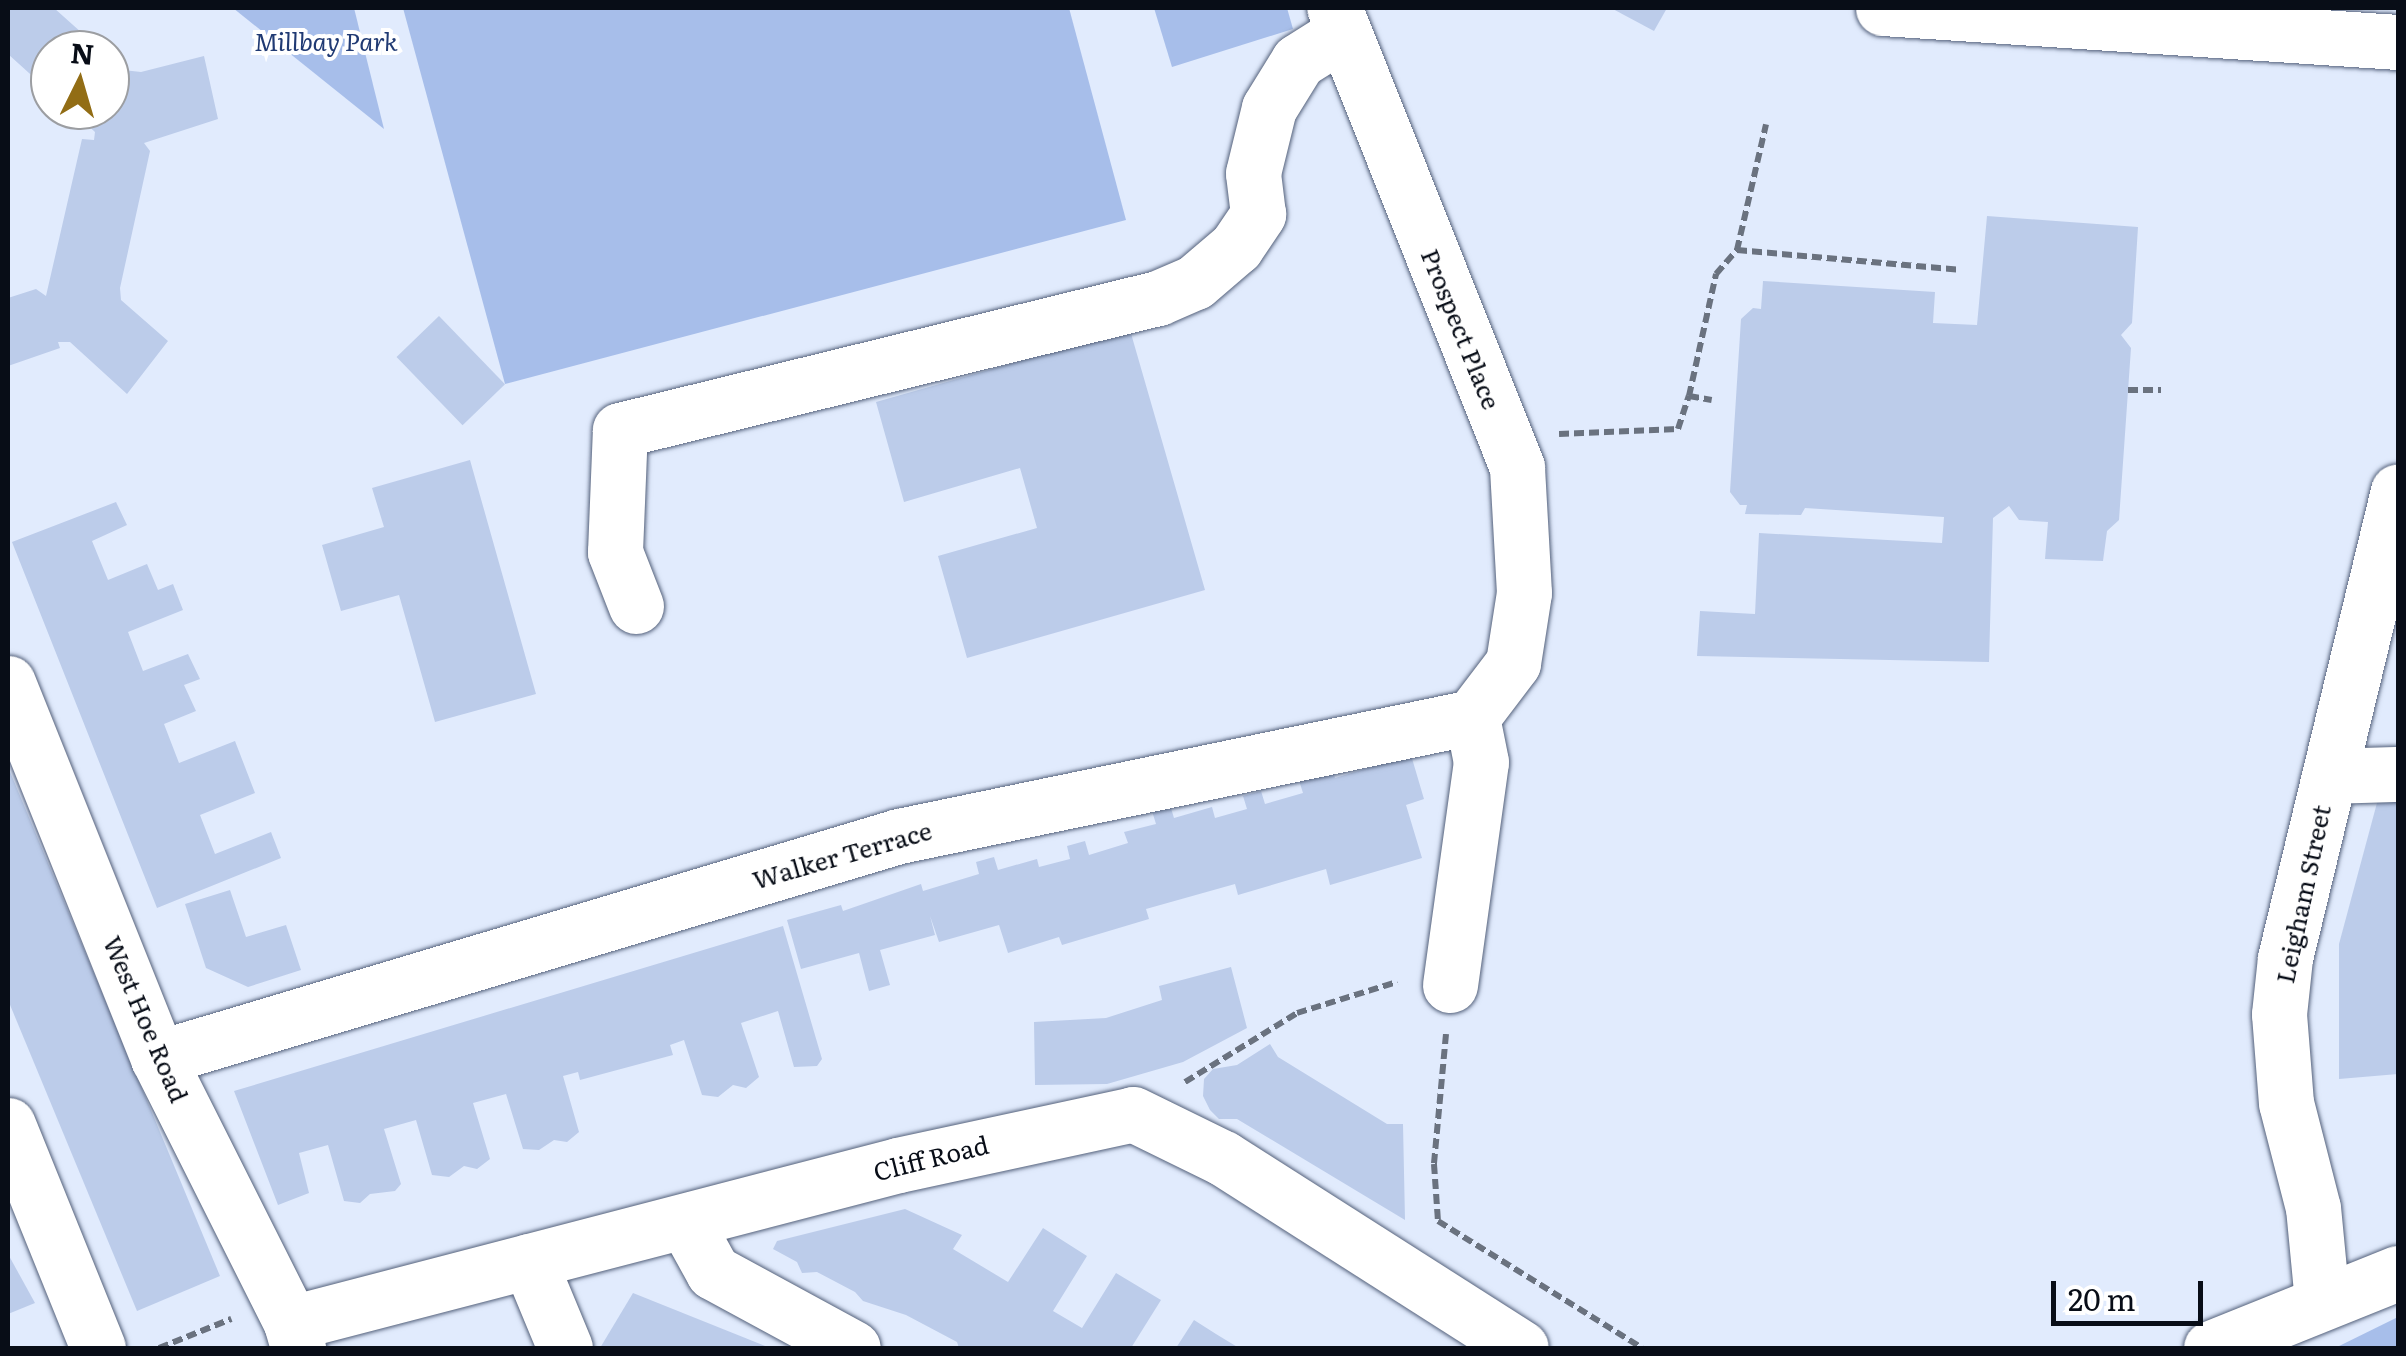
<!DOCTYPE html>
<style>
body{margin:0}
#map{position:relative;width:2406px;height:1356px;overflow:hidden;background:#e1ebfd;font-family:Literata,serif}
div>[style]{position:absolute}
.green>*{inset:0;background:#a7beea}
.building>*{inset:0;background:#bcccea;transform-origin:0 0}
.path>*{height:6px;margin-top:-3px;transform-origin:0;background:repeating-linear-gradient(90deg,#6a727f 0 10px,transparent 0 15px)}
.roads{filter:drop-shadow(0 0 2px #54617b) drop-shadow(0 0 2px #54617b)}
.minor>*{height:55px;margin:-27.5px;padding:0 27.5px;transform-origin:27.5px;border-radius:27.5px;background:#fff}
span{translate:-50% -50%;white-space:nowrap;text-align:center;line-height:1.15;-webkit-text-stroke:8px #fff;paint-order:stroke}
.park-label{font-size:25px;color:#203a73;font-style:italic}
.street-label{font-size:25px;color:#080d17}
.frame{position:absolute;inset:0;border:10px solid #080d17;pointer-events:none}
.north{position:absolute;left:30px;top:30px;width:100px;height:100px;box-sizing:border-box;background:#fff;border:2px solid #9c9ea2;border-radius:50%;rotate:5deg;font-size:28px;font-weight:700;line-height:40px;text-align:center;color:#080d17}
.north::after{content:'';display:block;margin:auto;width:35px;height:45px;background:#926d15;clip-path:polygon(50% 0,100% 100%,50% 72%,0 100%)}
.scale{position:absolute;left:2051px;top:1281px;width:152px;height:45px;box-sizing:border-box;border:5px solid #080d17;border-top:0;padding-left:12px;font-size:30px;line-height:35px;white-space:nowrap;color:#080d17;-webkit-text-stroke:8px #fff;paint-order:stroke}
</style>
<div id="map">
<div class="green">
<div style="clip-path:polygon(233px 8px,354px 8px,384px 129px)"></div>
<div style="clip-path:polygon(403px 8px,1069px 8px,1126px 220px,505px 384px)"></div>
<div style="clip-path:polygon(1154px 8px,1287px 8px,1293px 29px,1172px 67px)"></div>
<div style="clip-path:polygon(2398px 1317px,2398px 1348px,2335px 1348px)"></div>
</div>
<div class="building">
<div style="clip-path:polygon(8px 8px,54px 8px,101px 50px,50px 50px,50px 92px,8px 54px)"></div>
<div style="clip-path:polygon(1611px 8px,1667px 8px,1654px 31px)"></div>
<div style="clip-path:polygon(204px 56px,218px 119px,144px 143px,150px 151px,120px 288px,121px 300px,168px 341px,127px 394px,70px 342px,58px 342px,60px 348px,8px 366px,8px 298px,36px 289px,46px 296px,82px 139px,94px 140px,95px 132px,71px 110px,110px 110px,110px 58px,123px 70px,141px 72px)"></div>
<div style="clip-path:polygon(1987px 216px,2138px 227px,2132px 323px,2121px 335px,2131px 348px,2119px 520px,2107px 531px,2103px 561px,2045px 559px,2048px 522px,2019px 520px,2009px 506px,1993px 518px,1989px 662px,1697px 656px,1700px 611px,1755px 614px,1759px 533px,1942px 543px,1944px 517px,1805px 508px,1801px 515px,1745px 514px,1747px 505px,1740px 505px,1730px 492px,1741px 319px,1753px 308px,1761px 309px,1763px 281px,1935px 292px,1933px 323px,1977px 325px)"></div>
<div style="left:439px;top:316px;width:95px;height:59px;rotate:46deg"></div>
<div style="clip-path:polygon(1130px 330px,1205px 590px,967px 658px,938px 556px,1037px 528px,1020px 468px,904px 502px,876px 402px)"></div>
<div style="clip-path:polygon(470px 460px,536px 694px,435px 722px,399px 595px,341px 611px,322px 545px,384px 527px,372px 488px)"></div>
<div style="clip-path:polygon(116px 502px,127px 525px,92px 541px,108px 580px,147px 564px,158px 590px,173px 584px,183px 610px,128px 632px,143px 671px,188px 654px,200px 679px,184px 685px,196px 711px,164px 724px,179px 763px,235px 741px,255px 793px,200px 815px,215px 854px,271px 832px,281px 858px,157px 908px,12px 542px)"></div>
<div style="clip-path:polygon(1411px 755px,1424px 799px,1406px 805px,1422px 858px,1330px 885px,1326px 869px,1238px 895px,1235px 884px,1146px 909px,1149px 919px,1062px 945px,1059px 937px,1008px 953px,999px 925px,939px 942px,930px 916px,935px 935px,880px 950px,890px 985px,869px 991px,859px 953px,801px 969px,787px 920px,841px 905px,843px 911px,921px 884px,923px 891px,979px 874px,976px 862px,994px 857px,998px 870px,1037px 859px,1039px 867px,1070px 859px,1067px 846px,1085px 841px,1089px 855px,1128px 843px,1124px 832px,1156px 824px,1152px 811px,1170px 805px,1174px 818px,1212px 807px,1215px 818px,1247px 809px,1243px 796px,1261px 791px,1265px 804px,1303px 793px,1297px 774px,1331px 764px,1335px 778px)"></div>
<div style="clip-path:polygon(8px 767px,220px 1276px,137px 1311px,8px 1000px)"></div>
<div style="clip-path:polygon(2381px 788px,2398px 788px,2398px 1074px,2339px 1079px,2339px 944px)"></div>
<div style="clip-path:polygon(230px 890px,246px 937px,286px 925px,301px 970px,248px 987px,206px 968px,185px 904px)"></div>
<div style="clip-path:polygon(783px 926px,822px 1059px,817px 1066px,794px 1067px,778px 1011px,741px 1023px,759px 1077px,746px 1088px,733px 1085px,718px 1097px,702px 1095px,684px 1040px,670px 1045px,673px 1055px,580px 1080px,578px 1072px,563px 1076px,579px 1132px,567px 1142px,554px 1140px,539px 1150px,523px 1149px,506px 1094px,473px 1103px,490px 1159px,477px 1169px,464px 1166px,449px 1177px,432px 1175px,416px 1120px,384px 1129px,401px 1184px,395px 1191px,370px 1194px,360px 1203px,344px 1201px,328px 1145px,299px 1153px,309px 1193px,278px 1205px,234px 1091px)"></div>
<div style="clip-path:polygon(1231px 967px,1247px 1028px,1183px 1062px,1107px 1084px,1035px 1085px,1034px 1022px,1106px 1018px,1162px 1000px,1159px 986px)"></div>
<div style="clip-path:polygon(1270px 1044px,1278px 1057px,1387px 1124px,1403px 1124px,1405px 1220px,1237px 1119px,1219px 1119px,1210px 1110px,1203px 1096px,1204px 1079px,1213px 1069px,1237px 1065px)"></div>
<div style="clip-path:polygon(905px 1209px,962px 1235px,953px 1249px,1008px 1282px,1043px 1228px,1087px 1256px,1053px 1311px,1082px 1328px,1116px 1273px,1161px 1300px,1131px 1348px,959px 1348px,957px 1342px,906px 1315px,863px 1301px,855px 1292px,817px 1272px,802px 1273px,797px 1262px,773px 1249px,777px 1241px)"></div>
<div style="clip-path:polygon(8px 1254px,35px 1303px,8px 1314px)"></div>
<div style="clip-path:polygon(633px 1293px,770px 1348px,600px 1348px)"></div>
<div style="clip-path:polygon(1194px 1320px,1216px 1334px,1239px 1348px,1176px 1348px)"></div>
</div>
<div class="path">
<div style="left:1737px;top:250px;width:129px;rotate:-77deg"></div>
<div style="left:2128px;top:390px;width:33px"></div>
<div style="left:1689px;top:396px;width:125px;rotate:-77.5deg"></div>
<div style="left:1716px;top:274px;width:32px;rotate:-49deg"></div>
<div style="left:1737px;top:250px;width:223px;rotate:5.1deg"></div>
<div style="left:1559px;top:434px;width:119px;rotate:-2.4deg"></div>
<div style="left:1678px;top:429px;width:35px;rotate:-72deg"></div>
<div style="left:1689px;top:396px;width:23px;rotate:10deg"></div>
<div style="left:1446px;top:1034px;width:131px;rotate:95.3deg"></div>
<div style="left:1434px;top:1164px;width:57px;rotate:86deg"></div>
<div style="left:1438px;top:1221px;width:240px;rotate:31.9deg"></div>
<div style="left:1185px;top:1082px;width:132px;rotate:-31.6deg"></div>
<div style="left:1297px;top:1013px;width:105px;rotate:-17.2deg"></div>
<div style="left:159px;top:1348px;width:78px;rotate:-21.9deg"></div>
</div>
<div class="roads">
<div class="minor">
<div style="left:1883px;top:8px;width:516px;rotate:3.78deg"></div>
<div style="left:636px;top:606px;width:58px;rotate:-111.3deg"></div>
<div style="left:615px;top:552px;width:122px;rotate:-87.7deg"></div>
<div style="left:620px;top:430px;width:554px;rotate:-13.79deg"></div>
<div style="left:1158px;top:298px;width:40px;rotate:-23.4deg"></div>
<div style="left:1195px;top:282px;width:54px;rotate:-40.5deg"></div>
<div style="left:1236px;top:247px;width:40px;rotate:-56deg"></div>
<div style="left:1258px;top:214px;width:41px;rotate:-97deg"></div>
<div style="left:1253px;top:173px;width:67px;rotate:-76.2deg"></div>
<div style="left:1269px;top:108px;width:55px;rotate:-58.3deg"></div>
<div style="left:1298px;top:61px;width:51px;rotate:-32.1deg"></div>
<div style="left:8px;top:683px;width:404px;rotate:68.2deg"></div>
<div style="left:158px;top:1058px;width:297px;rotate:63.3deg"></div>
<div style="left:291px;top:1323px;width:26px;rotate:74deg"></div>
<div style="left:2330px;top:776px;width:68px;rotate:-1.7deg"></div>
<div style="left:1450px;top:985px;width:225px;rotate:-82.1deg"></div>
<div style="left:1481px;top:762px;width:46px;rotate:-101.3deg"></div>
<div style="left:158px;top:1058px;width:774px;rotate:-16.68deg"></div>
<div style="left:899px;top:836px;width:585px;rotate:-11.73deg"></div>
<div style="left:1472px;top:717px;width:68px;rotate:-52.8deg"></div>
<div style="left:1513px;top:663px;width:71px;rotate:-81.1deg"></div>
<div style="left:1524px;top:593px;width:126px;rotate:-93.2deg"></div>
<div style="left:1517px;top:467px;width:494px;rotate:-111.7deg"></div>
<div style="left:8px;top:1125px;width:240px;rotate:68deg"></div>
<div style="left:686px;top:1223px;width:56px;rotate:61.1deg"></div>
<div style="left:713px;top:1272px;width:159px;rotate:28.5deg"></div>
<div style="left:529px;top:1261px;width:94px;rotate:67.5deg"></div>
<div style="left:2322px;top:1301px;width:93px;rotate:-95.5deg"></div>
<div style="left:2313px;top:1208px;width:108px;rotate:-104.4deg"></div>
<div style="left:2286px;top:1103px;width:89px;rotate:-94.5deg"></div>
<div style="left:2279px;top:1014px;width:56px;rotate:-83.9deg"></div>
<div style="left:2285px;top:958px;width:480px;rotate:-76.4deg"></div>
<div style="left:291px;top:1323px;width:627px;rotate:-14.59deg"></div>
<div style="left:898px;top:1165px;width:240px;rotate:-12.2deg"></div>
<div style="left:1133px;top:1114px;width:100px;rotate:26.1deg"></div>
<div style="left:1223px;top:1158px;width:353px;rotate:32.5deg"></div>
<div style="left:2211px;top:1348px;width:201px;rotate:-21.9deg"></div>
</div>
</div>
<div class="park-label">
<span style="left:326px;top:41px">Millbay Park</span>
</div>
<div class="street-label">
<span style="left:1461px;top:329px;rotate:68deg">Prospect Place</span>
<span style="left:842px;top:855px;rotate:-16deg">Walker Terrace</span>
<span style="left:2303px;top:894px;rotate:-78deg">Leigham Street</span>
<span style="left:146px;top:1019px;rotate:67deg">West Hoe Road</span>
<span style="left:931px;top:1158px;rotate:-14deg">Cliff Road</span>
</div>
<div class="frame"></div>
<div class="north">N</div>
<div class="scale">20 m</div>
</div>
